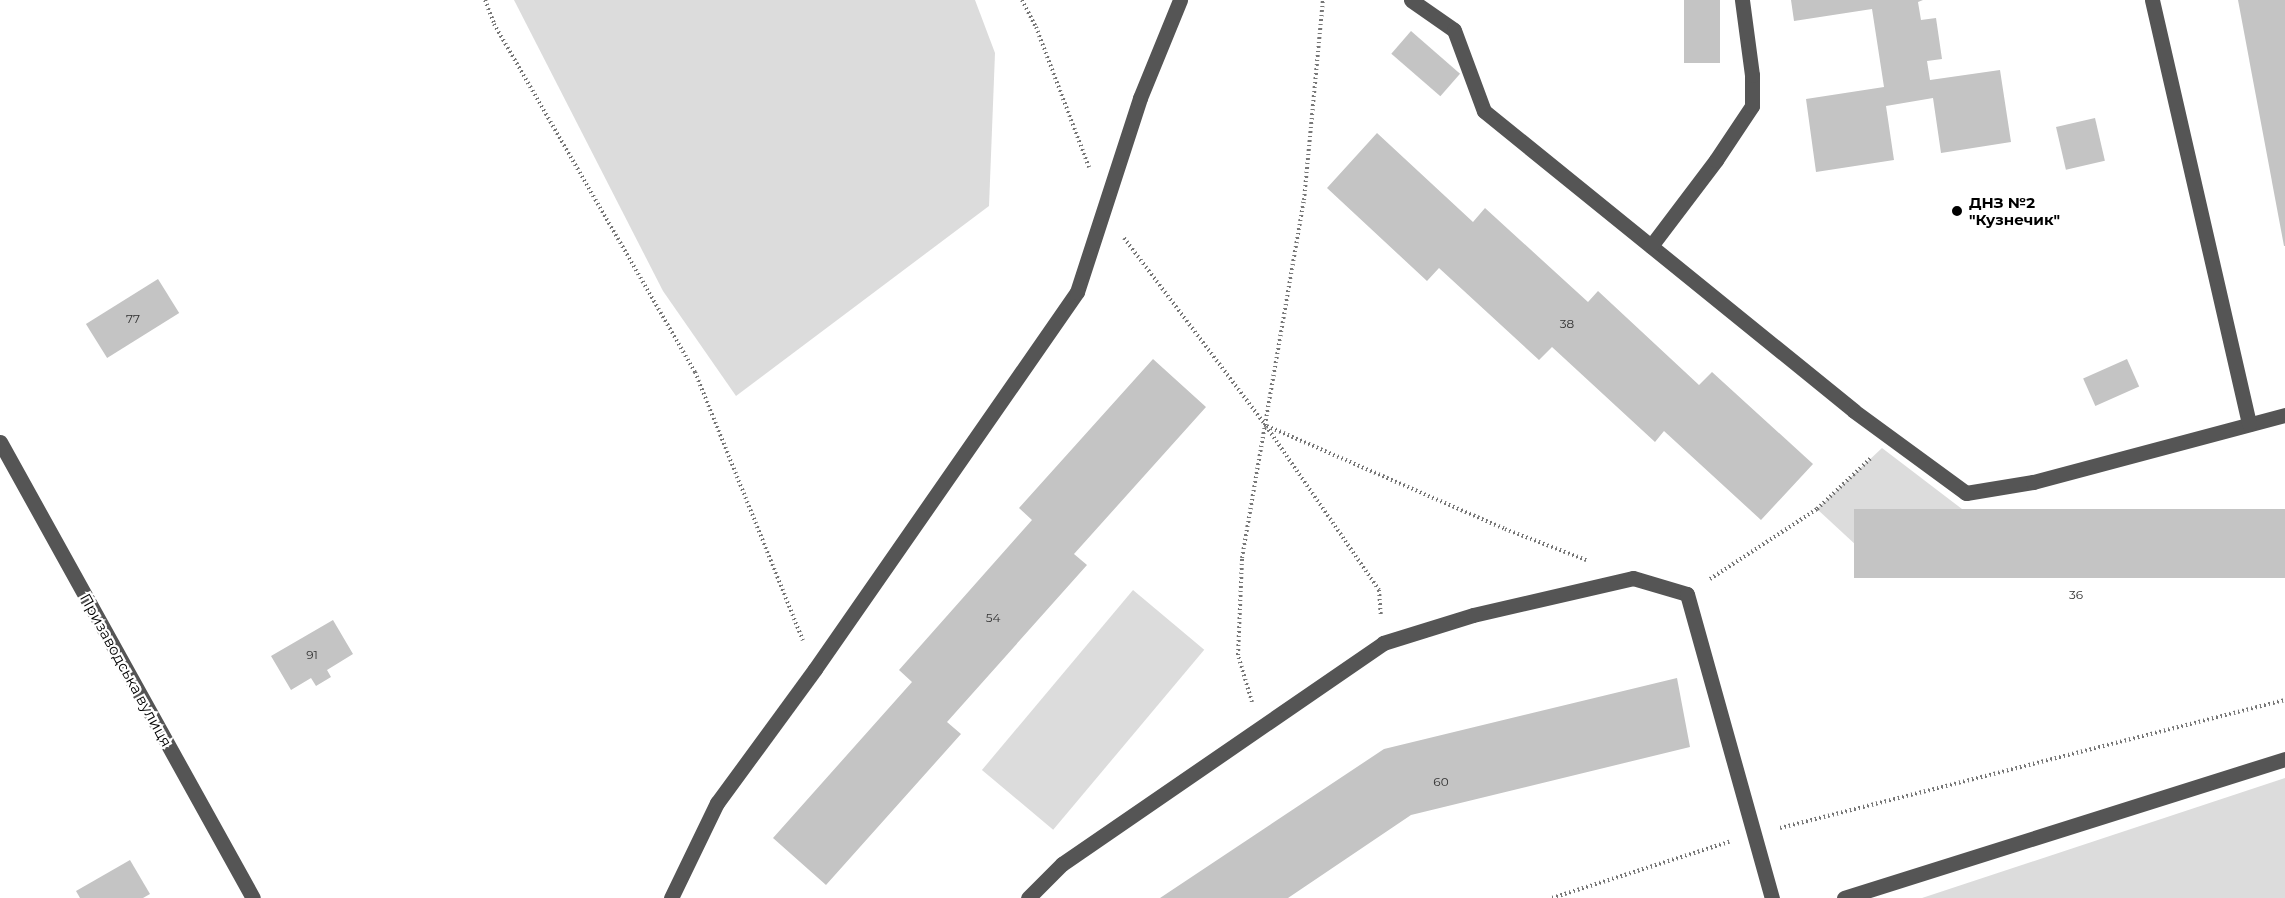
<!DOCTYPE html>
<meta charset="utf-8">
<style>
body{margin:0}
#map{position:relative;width:2285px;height:898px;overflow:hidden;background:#fff;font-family:Montserrat,sans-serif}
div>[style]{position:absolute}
.green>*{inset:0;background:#dcdcdc;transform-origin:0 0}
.building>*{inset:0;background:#c4c4c4;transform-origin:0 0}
.path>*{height:4px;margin-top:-2px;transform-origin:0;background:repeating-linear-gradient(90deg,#777 0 1.5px,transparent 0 4.5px)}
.minor>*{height:15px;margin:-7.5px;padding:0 7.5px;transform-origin:7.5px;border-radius:7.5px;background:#555}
.dots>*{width:16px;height:16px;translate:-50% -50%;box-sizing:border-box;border:3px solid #fff;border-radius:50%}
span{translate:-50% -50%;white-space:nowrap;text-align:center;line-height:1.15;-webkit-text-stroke:4.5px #fff;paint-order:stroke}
.number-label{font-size:12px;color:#313131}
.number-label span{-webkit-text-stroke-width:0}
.poi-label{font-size:15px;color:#000;font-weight:700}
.left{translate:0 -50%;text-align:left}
.street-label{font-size:15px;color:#000}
</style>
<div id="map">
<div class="green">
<div style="clip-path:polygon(514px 0,975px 0,995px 53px,989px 206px,736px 396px,663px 291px)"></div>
<div style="clip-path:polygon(1882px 448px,1962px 509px,1906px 546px,1857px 546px,1817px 509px)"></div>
<div style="left:1133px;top:590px;width:93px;height:235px;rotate:40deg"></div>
<div style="clip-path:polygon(2285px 778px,2285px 898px,1922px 898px)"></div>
</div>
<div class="building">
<div style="left:1684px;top:0;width:36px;height:63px"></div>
<div style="clip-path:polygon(1791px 0,1923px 0,1918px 2px,1921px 20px,1936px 18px,1942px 59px,1927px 61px,1930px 80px,2000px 70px,2011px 142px,1941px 153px,1933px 98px,1886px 106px,1894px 160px,1816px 172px,1806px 99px,1884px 87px,1872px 9px,1794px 21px)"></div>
<div style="clip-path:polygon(2238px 0,2285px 0,2285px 246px,2284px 246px)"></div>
<div style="left:1411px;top:31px;width:65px;height:30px;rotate:41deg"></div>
<div style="left:2095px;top:118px;width:44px;height:40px;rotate:77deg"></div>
<div style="clip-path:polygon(1377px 133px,1473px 222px,1485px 208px,1588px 302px,1598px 291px,1699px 385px,1712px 372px,1813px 464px,1761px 520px,1664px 431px,1655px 442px,1552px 347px,1539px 360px,1439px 268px,1427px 281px,1327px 188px)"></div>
<div style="left:158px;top:279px;width:40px;height:85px;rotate:58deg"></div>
<div style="clip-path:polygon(1153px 359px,1206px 407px,1074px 554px,1087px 565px,947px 722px,961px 734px,826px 885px,773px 838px,912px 682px,899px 670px,1032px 520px,1019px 508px)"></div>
<div style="left:2127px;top:359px;width:30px;height:48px;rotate:66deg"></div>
<div style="left:2285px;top:509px;width:69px;height:431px;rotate:90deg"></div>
<div style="clip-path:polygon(333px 620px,353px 654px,327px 670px,331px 677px,316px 686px,311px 678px,291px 690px,271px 656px)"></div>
<div style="clip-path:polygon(1677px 678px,1690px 747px,1411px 815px,1288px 898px,1160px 898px,1384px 749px)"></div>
<div style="clip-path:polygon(130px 860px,150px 894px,143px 898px,80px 898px,76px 891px)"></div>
</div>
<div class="path">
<div style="left:485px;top:0;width:26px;rotate:69deg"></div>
<div style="left:494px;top:24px;width:402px;rotate:60deg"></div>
<div style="left:695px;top:372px;width:289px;rotate:68.1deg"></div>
<div style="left:1022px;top:0;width:30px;rotate:63deg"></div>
<div style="left:1036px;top:27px;width:150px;rotate:69.3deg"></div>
<div style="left:1124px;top:238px;width:236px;rotate:52.9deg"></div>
<div style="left:1266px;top:426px;width:199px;rotate:55.4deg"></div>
<div style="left:1379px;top:590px;width:26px;rotate:86deg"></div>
<div style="left:1267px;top:426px;width:259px;rotate:23.4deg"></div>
<div style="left:1505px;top:529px;width:87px;rotate:20.9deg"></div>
<div style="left:1710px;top:579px;width:128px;rotate:-33.2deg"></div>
<div style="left:1817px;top:509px;width:76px;rotate:-43.4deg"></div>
<div style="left:1252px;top:702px;width:49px;rotate:-106.6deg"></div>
<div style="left:1238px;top:655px;width:97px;rotate:-87.6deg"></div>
<div style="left:1242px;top:558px;width:363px;rotate:-80.2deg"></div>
<div style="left:1304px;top:200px;width:201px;rotate:-84.6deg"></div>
<div style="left:1780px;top:828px;width:521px;rotate:-14.22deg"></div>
<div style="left:1552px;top:898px;width:186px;rotate:-17.6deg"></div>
</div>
<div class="minor">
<div style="left:1411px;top:0;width:52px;rotate:34.9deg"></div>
<div style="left:1454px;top:30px;width:86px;rotate:69.7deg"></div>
<div style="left:1484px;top:111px;width:476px;rotate:39deg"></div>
<div style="left:1854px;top:411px;width:139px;rotate:36.2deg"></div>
<div style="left:1966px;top:493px;width:68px;rotate:-9.3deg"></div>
<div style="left:2033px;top:482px;width:261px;rotate:-14.9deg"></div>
<div style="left:2152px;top:0;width:435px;rotate:77.1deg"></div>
<div style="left:1651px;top:246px;width:108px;rotate:-52.9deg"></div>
<div style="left:1716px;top:160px;width:65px;rotate:-56.3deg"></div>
<div style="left:1752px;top:106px;width:31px;rotate:-90deg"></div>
<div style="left:1752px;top:75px;width:76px;rotate:-97.6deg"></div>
<div style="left:0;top:442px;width:521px;rotate:60.98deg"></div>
<div style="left:671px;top:898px;width:106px;rotate:-64.2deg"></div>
<div style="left:717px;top:803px;width:166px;rotate:-53.8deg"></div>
<div style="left:815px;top:669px;width:459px;rotate:-55.2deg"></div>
<div style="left:1077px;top:292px;width:204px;rotate:-72deg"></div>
<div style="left:1140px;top:98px;width:106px;rotate:-67.8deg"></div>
<div style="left:1028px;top:898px;width:48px;rotate:-45deg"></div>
<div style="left:1062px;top:864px;width:390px;rotate:-34.5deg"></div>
<div style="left:1383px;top:643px;width:94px;rotate:-17.3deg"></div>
<div style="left:1473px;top:615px;width:164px;rotate:-13deg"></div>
<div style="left:1633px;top:578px;width:56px;rotate:16.5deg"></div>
<div style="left:1687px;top:594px;width:316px;rotate:74.4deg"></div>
<div style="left:1844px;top:898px;width:462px;rotate:-17.5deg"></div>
</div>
<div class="dots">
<div style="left:1957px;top:211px;background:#000"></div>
</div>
<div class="number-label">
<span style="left:133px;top:319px">77</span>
<span style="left:1567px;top:324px">38</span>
<span style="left:2076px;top:595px">36</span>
<span style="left:993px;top:618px">54</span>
<span style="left:312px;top:655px">91</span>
<span style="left:1441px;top:782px">60</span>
</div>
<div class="poi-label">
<span class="left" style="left:1969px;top:211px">ДНЗ №2<br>"Кузнечик"</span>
</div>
<div class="street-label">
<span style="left:126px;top:670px;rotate:61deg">Призаводська вулиця</span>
</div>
</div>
